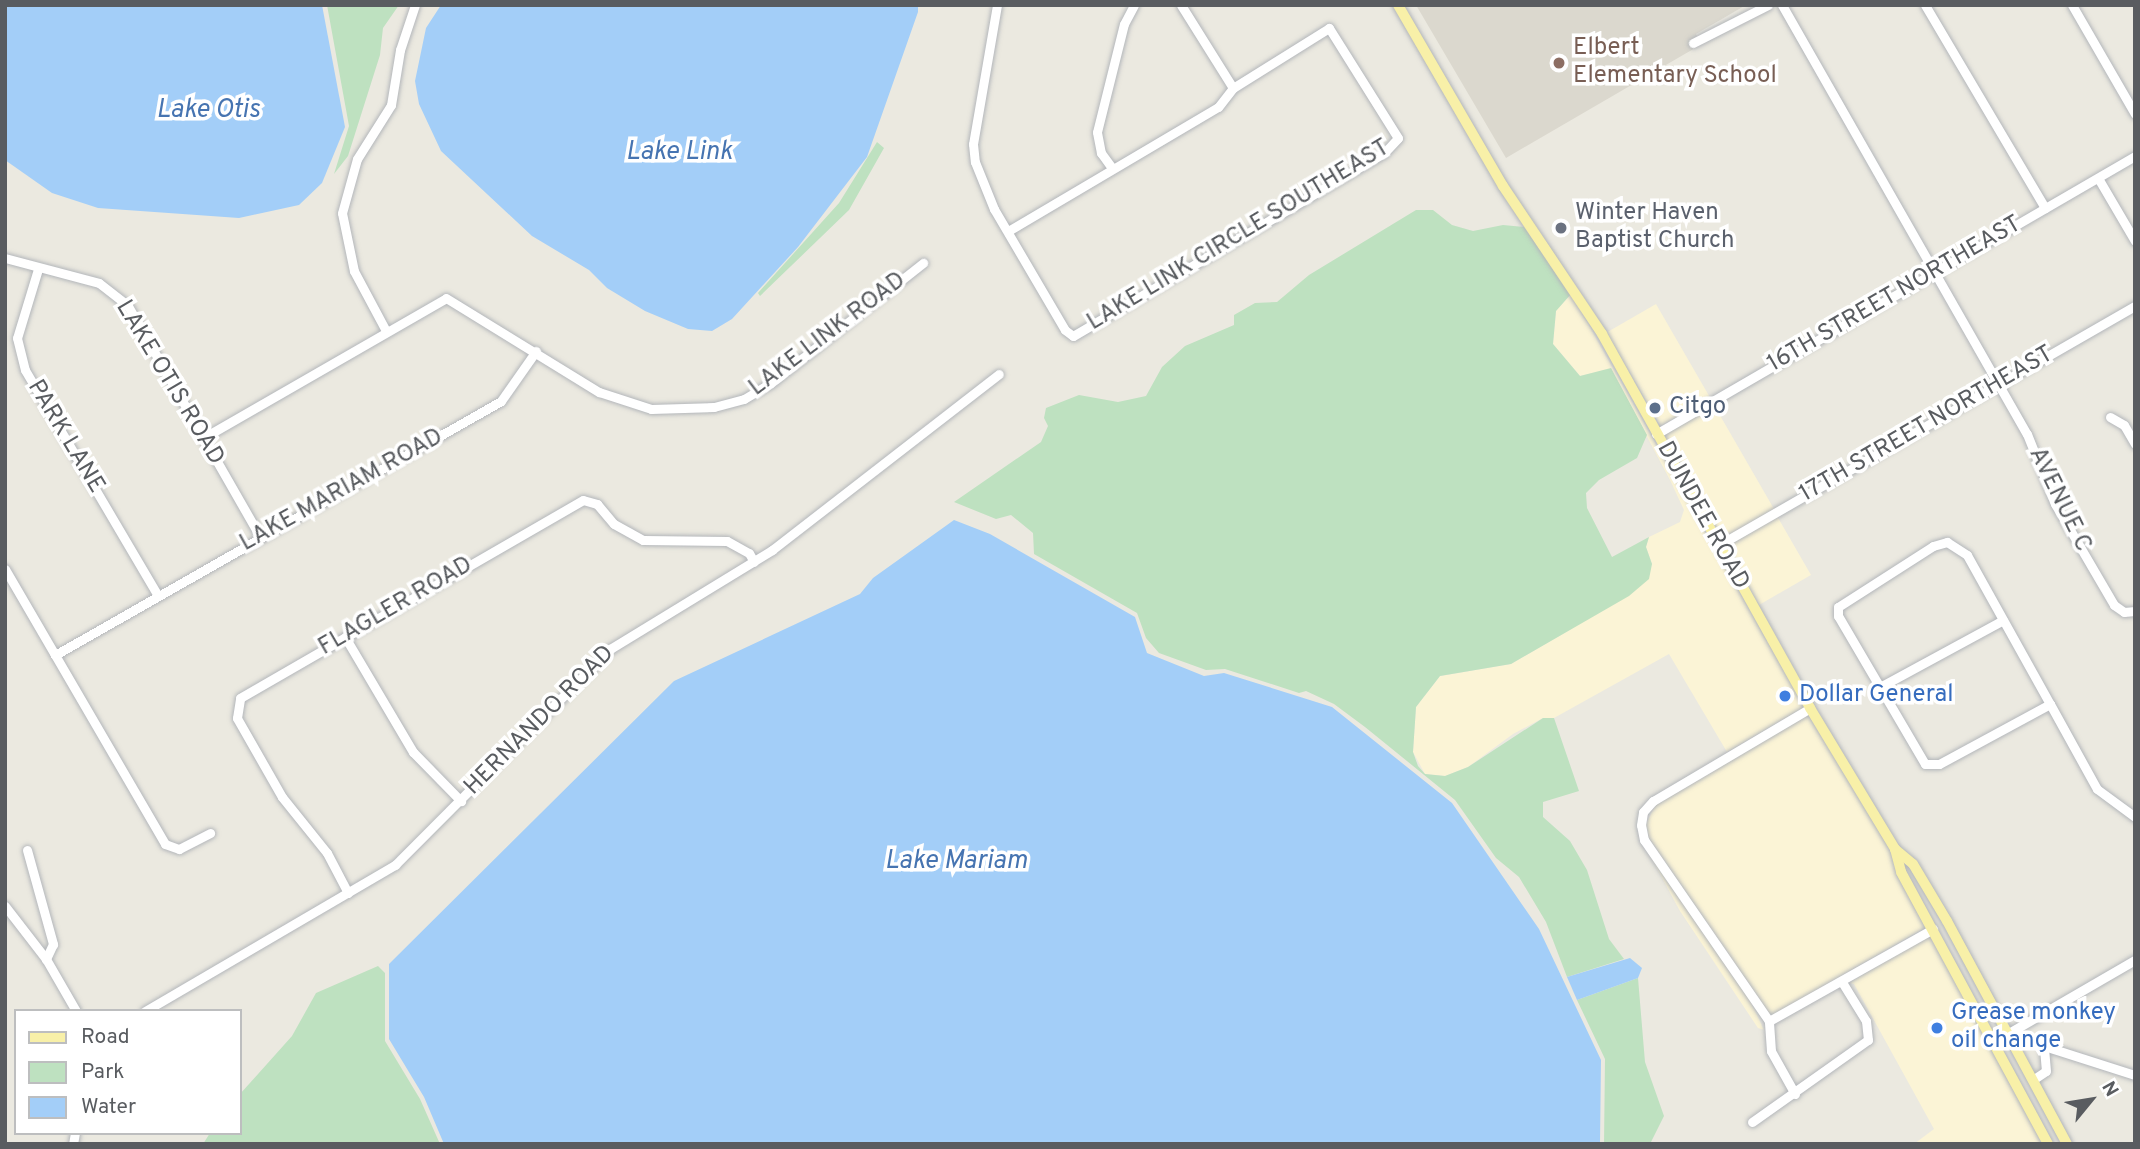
<!DOCTYPE html>
<style>
body{margin:0}
#map{position:relative;width:2140px;height:1149px;overflow:hidden;background:#ebe9e0;font-family:Overpass,sans-serif}
div>[style]{position:absolute}
.commercial>*{inset:0;background:#fbf4d6;transform-origin:0 0}
.education>*{inset:0;background:#dbd8ce}
.green>*{inset:0;background:#bee1c0}
.water>*{inset:0;background:#a3cef8}
.roads{filter:drop-shadow(0 0 2px #b3b6ba) drop-shadow(0 0 2px #b3b6ba)}
.minor>*{height:9px;margin:-4.5px;padding:0 4.5px;transform-origin:4.5px;border-radius:4.5px;background:#fff}
.major>*{height:10px;margin:-5px;padding:0 5px;transform-origin:5px;border-radius:5px;background:#f8f0a8}
.dots>*{width:19px;height:19px;translate:-50% -50%;box-sizing:border-box;border:4px solid #fff;border-radius:50%}
span{translate:-50% -50%;white-space:nowrap;text-align:center;line-height:1.15;-webkit-text-stroke:7px #fff;paint-order:stroke}
.education-label{font-size:24px;color:#785e54}
.left{translate:0 -50%;text-align:left}
.worship-label{font-size:24px;color:#5b616d}
.street-label{font-size:24px;color:#595c60}
.service-label{font-size:24px;color:#4e5e75}
.shop-label{font-size:24px;color:#366cbe}
.water-label{font-size:26px;color:#4674b1;font-style:italic}
.frame{position:absolute;inset:0;border:7px solid #595c60;pointer-events:none}
.legend{position:absolute;left:14px;top:1009px;width:228px;height:126px;box-sizing:border-box;background:#fff;border:2px solid #bdbebf;margin:0;padding:9px 12px;list-style:none;font-size:21px;color:#595c60}
.legend li{display:flex;align-items:center;gap:14px;height:35px}
.legend b{width:35px;border:2px solid #bdbebf}
.north{position:absolute;left:2056px;top:1065px;width:70px;height:70px;-webkit-text-stroke:5px #fff;paint-order:stroke;rotate:60deg;font-size:19px;font-weight:700;line-height:28px;text-align:center;color:#595c60}
.north::after{content:'';display:block;margin:auto;width:24px;height:32px;background:#595c60;clip-path:polygon(50% 0,100% 100%,50% 72%,0 100%)}
</style>
<div id="map">
<div class="commercial">
<div style="clip-path:polygon(1571px 294px,1804px 707px,1727px 752px,1669px 654px,1554px 718px,1543px 718px,1513px 734px,1468px 767px,1445px 776px,1425px 774px,1413px 752px,1416px 707px,1440px 676px,1511px 664px,1571px 629px,1652px 564px,1646px 547px,1649px 537px,1680px 522px,1684px 510px,1670px 480px,1611px 369px,1580px 376px,1553px 344px,1556px 311px)"></div>
<div style="left:1656px;top:304px;width:108px;height:57px;rotate:60deg"></div>
<div style="left:1714px;top:405px;width:120px;height:59px;rotate:60deg"></div>
<div style="left:1777px;top:516px;width:68px;height:60px;rotate:60deg"></div>
<div style="clip-path:polygon(1809px 714px,1889px 849px,1926px 927px,1771px 1016px,1649px 838px,1646px 824px,1656px 804px)"></div>
<div style="clip-path:polygon(1650px 856px,1747px 994px,1764px 1030px,1758px 1028px,1680px 911px)"></div>
<div style="clip-path:polygon(1931px 935px,2043px 1144px,1914px 1144px,1934px 1129px,1854px 984px,1849px 983px)"></div>
</div>
<div class="education">
<div style="clip-path:polygon(1416px 5px,1746px 5px,1696px 34px,1702px 44px,1506px 158px)"></div>
</div>
<div class="green">
<div style="clip-path:polygon(327px 5px,399px 5px,383px 28px,380px 55px,348px 156px,334px 174px,349px 126px)"></div>
<div style="clip-path:polygon(877px 142px,884px 148px,849px 210px,760px 296px,758px 293px,839px 203px)"></div>
<div style="clip-path:polygon(1416px 210px,1433px 210px,1452px 225px,1473px 231px,1503px 225px,1524px 227px,1571px 294px,1556px 311px,1553px 344px,1580px 376px,1611px 368px,1647px 435px,1637px 458px,1599px 480px,1586px 493px,1587px 508px,1612px 557px,1649px 537px,1646px 547px,1652px 564px,1649px 579px,1629px 596px,1511px 664px,1440px 676px,1416px 707px,1413px 752px,1418px 766px,1425px 774px,1445px 776px,1468px 767px,1543px 718px,1554px 718px,1579px 791px,1543px 802px,1543px 817px,1570px 841px,1587px 870px,1609px 939px,1624px 959px,1567px 977px,1546px 922px,1519px 877px,1496px 858px,1455px 800px,1365px 727px,1334px 704px,1306px 691px,1299px 693px,1225px 669px,1206px 670px,1159px 653px,1146px 638px,1137px 613px,1034px 554px,1033px 533px,1011px 515px,996px 519px,954px 502px,1041px 442px,1048px 426px,1044px 418px,1046px 408px,1079px 395px,1118px 402px,1146px 396px,1162px 367px,1185px 346px,1234px 325px,1234px 315px,1255px 303px,1277px 302px,1309px 275px)"></div>
<div style="clip-path:polygon(378px 966px,385px 973px,385px 1041px,420px 1099px,440px 1144px,203px 1144px,210px 1133px,240px 1133px,240px 1094px,292px 1036px,316px 993px)"></div>
<div style="clip-path:polygon(1638px 978px,1645px 1062px,1664px 1116px,1650px 1144px,1604px 1144px,1605px 1059px,1577px 1000px)"></div>
</div>
<div class="water">
<div style="clip-path:polygon(5px 5px,322px 5px,345px 127px,322px 183px,299px 205px,239px 218px,98px 208px,52px 193px,5px 160px)"></div>
<div style="clip-path:polygon(441px 5px,918px 5px,918px 12px,867px 157px,798px 247px,732px 319px,712px 331px,688px 329px,645px 311px,607px 288px,589px 270px,532px 236px,441px 151px,419px 104px,415px 81px,426px 28px)"></div>
<div style="clip-path:polygon(954px 520px,990px 534px,1135px 617px,1147px 653px,1204px 676px,1224px 673px,1332px 707px,1452px 803px,1539px 929px,1601px 1060px,1600px 1144px,444px 1144px,424px 1097px,389px 1039px,389px 964px,674px 681px,860px 594px,873px 578px)"></div>
<div style="clip-path:polygon(1630px 958px,1642px 968px,1638px 978px,1577px 1000px,1567px 977px)"></div>
</div>
<div class="roads">
<div class="minor">
<div style="left:997px;top:5px;width:141px;rotate:99.8deg"></div>
<div style="left:973px;top:144px;width:18px;rotate:84deg"></div>
<div style="left:975px;top:162px;width:51px;rotate:68deg"></div>
<div style="left:994px;top:209px;width:140px;rotate:59.6deg"></div>
<div style="left:1065px;top:330px;width:10px;rotate:37deg"></div>
<div style="left:1073px;top:336px;width:362px;rotate:-30.5deg"></div>
<div style="left:1385px;top:152px;width:19px;rotate:-47deg"></div>
<div style="left:1398px;top:138px;width:130px;rotate:-122.1deg"></div>
<div style="left:1329px;top:28px;width:113px;rotate:148deg"></div>
<div style="left:1233px;top:88px;width:24px;rotate:128deg"></div>
<div style="left:1218px;top:107px;width:244px;rotate:149.4deg"></div>
<div style="left:1181px;top:5px;width:98px;rotate:57.9deg"></div>
<div style="left:1782px;top:5px;width:494px;rotate:60.3deg"></div>
<div style="left:2027px;top:434px;width:75px;rotate:68.2deg"></div>
<div style="left:2055px;top:504px;width:117px;rotate:59.7deg"></div>
<div style="left:2114px;top:605px;width:12px;rotate:35deg"></div>
<div style="left:2124px;top:612px;width:11px;rotate:-5deg"></div>
<div style="left:1925px;top:5px;width:236px;rotate:59.4deg"></div>
<div style="left:2072px;top:5px;width:126px;rotate:60deg"></div>
<div style="left:1693px;top:43px;width:84px;rotate:-26.9deg"></div>
<div style="left:1112px;top:168px;width:19px;rotate:-126deg"></div>
<div style="left:1101px;top:153px;width:21px;rotate:-101deg"></div>
<div style="left:1097px;top:132px;width:111px;rotate:-76deg"></div>
<div style="left:1124px;top:24px;width:21px;rotate:-62deg"></div>
<div style="left:2098px;top:178px;width:73px;rotate:59.6deg"></div>
<div style="left:5px;top:258px;width:97px;rotate:14.9deg"></div>
<div style="left:99px;top:283px;width:37px;rotate:38deg"></div>
<div style="left:128px;top:306px;width:267px;rotate:60.2deg"></div>
<div style="left:38px;top:269px;width:72px;rotate:106.9deg"></div>
<div style="left:17px;top:338px;width:33px;rotate:76deg"></div>
<div style="left:25px;top:370px;width:260px;rotate:59.5deg"></div>
<div style="left:385px;top:329px;width:66px;rotate:-118.1deg"></div>
<div style="left:354px;top:271px;width:59px;rotate:-101.7deg"></div>
<div style="left:342px;top:213px;width:56px;rotate:-74.5deg"></div>
<div style="left:357px;top:159px;width:64px;rotate:-57.8deg"></div>
<div style="left:391px;top:105px;width:56px;rotate:-80.7deg"></div>
<div style="left:400px;top:50px;width:47px;rotate:-71.6deg"></div>
<div style="left:2110px;top:417px;width:16px;rotate:30deg"></div>
<div style="left:2124px;top:425px;width:22px;rotate:60deg"></div>
<div style="left:1656px;top:434px;width:554px;rotate:-30.13deg"></div>
<div style="left:203px;top:438px;width:280px;rotate:-29.9deg"></div>
<div style="left:446px;top:298px;width:180px;rotate:31.6deg"></div>
<div style="left:599px;top:392px;width:55px;rotate:18.1deg"></div>
<div style="left:651px;top:409px;width:63px;rotate:-1.8deg"></div>
<div style="left:714px;top:407px;width:31px;rotate:-15deg"></div>
<div style="left:744px;top:399px;width:31px;rotate:-31deg"></div>
<div style="left:771px;top:383px;width:194px;rotate:-38.3deg"></div>
<div style="left:1719px;top:545px;width:480px;rotate:-29.9deg"></div>
<div style="left:5px;top:569px;width:318px;rotate:59.8deg"></div>
<div style="left:165px;top:844px;width:15px;rotate:20deg"></div>
<div style="left:179px;top:849px;width:35px;rotate:-27deg"></div>
<div style="left:345px;top:637px;width:134px;rotate:59.4deg"></div>
<div style="left:413px;top:752px;width:69px;rotate:45.6deg"></div>
<div style="left:55px;top:655px;width:513px;rotate:-29.66deg"></div>
<div style="left:501px;top:401px;width:61px;rotate:-55deg"></div>
<div style="left:1878px;top:688px;width:142px;rotate:-28.5deg"></div>
<div style="left:2050px;top:704px;width:126px;rotate:151.6deg"></div>
<div style="left:1939px;top:764px;width:14px;rotate:180deg"></div>
<div style="left:1925px;top:764px;width:172px;rotate:-120.4deg"></div>
<div style="left:1838px;top:616px;width:9px;rotate:-90deg"></div>
<div style="left:1838px;top:607px;width:113px;rotate:-32.7deg"></div>
<div style="left:1933px;top:546px;width:15px;rotate:-16deg"></div>
<div style="left:1947px;top:542px;width:24px;rotate:33deg"></div>
<div style="left:1967px;top:555px;width:171px;rotate:60.9deg"></div>
<div style="left:2050px;top:704px;width:97px;rotate:61.1deg"></div>
<div style="left:2097px;top:789px;width:47px;rotate:36.4deg"></div>
<div style="left:27px;top:850px;width:98px;rotate:74.5deg"></div>
<div style="left:53px;top:944px;width:17px;rotate:115deg"></div>
<div style="left:348px;top:893px;width:45px;rotate:-117.7deg"></div>
<div style="left:327px;top:853px;width:72px;rotate:-128.8deg"></div>
<div style="left:282px;top:797px;width:91px;rotate:-119.7deg"></div>
<div style="left:237px;top:718px;width:20px;rotate:-81deg"></div>
<div style="left:240px;top:698px;width:396px;rotate:-30deg"></div>
<div style="left:583px;top:500px;width:15px;rotate:16deg"></div>
<div style="left:597px;top:504px;width:26px;rotate:50deg"></div>
<div style="left:614px;top:524px;width:33px;rotate:29deg"></div>
<div style="left:643px;top:540px;width:84px;rotate:0.7deg"></div>
<div style="left:727px;top:541px;width:25px;rotate:29deg"></div>
<div style="left:749px;top:553px;width:10px;rotate:61deg"></div>
<div style="left:5px;top:906px;width:67px;rotate:52.3deg"></div>
<div style="left:46px;top:959px;width:60px;rotate:60deg"></div>
<div style="left:145px;top:1011px;width:290px;rotate:-30.3deg"></div>
<div style="left:395px;top:865px;width:305px;rotate:-45.1deg"></div>
<div style="left:610px;top:649px;width:190px;rotate:-31.4deg"></div>
<div style="left:772px;top:550px;width:287px;rotate:-37.8deg"></div>
<div style="left:1769px;top:1021px;width:188px;rotate:-29.3deg"></div>
<div style="left:1995px;top:1041px;width:162px;rotate:-30.1deg"></div>
<div style="left:2034px;top:1079px;width:14px;rotate:-34deg"></div>
<div style="left:2046px;top:1071px;width:25px;rotate:-95deg"></div>
<div style="left:2044px;top:1046px;width:96px;rotate:17.7deg"></div>
<div style="left:1795px;top:1094px;width:49px;rotate:-119.2deg"></div>
<div style="left:1771px;top:1051px;width:30px;rotate:-94deg"></div>
<div style="left:1769px;top:1021px;width:220px;rotate:-124.6deg"></div>
<div style="left:1644px;top:840px;width:15px;rotate:-101deg"></div>
<div style="left:1641px;top:825px;width:13px;rotate:-81deg"></div>
<div style="left:1643px;top:812px;width:15px;rotate:-48deg"></div>
<div style="left:1653px;top:801px;width:182px;rotate:-30.6deg"></div>
<div style="left:1752px;top:1122px;width:142px;rotate:-35.3deg"></div>
<div style="left:1868px;top:1040px;width:19px;rotate:-96deg"></div>
<div style="left:1866px;top:1021px;width:46px;rotate:-121.6deg"></div>
<div style="left:73px;top:1144px;width:11px;rotate:-80deg"></div>
</div>
<div class="major">
<div style="left:1398px;top:5px;width:209px;rotate:59.9deg"></div>
<div style="left:1503px;top:186px;width:178px;rotate:56.2deg"></div>
<div style="left:1602px;top:334px;width:428px;rotate:60.9deg"></div>
<div style="left:1810px;top:708px;width:165px;rotate:58.9deg"></div>
<div style="left:1895px;top:849px;width:24px;rotate:75deg"></div>
<div style="left:1901px;top:872px;width:309px;rotate:61.6deg"></div>
<div style="left:1895px;top:849px;width:23px;rotate:40deg"></div>
<div style="left:1913px;top:864px;width:66px;rotate:59.2deg"></div>
<div style="left:1947px;top:921px;width:253px;rotate:61.7deg"></div>
</div>
</div>
<div class="dots">
<div style="left:1559px;top:63px;background:#8d6e63"></div>
<div style="left:1561px;top:228px;background:#6b7280"></div>
<div style="left:1655px;top:408px;background:#5c6f8a"></div>
<div style="left:1785px;top:696px;background:#3f7fe0"></div>
<div style="left:1937px;top:1028px;background:#3f7fe0"></div>
</div>
<div class="education-label">
<span class="left" style="left:1573px;top:63px">Elbert<br>Elementary School</span>
</div>
<div class="worship-label">
<span class="left" style="left:1575px;top:228px">Winter Haven<br>Baptist Church</span>
</div>
<div class="street-label">
<span style="left:1239px;top:236px;rotate:-31deg">LAKE LINK CIRCLE SOUTHEAST</span>
<span style="left:1895px;top:295px;rotate:-30deg">16TH STREET NORTHEAST</span>
<span style="left:828px;top:335px;rotate:-37deg">LAKE LINK ROAD</span>
<span style="left:169px;top:383px;rotate:59deg">LAKE OTIS ROAD</span>
<span style="left:1927px;top:425px;rotate:-30deg">17TH STREET NORTHEAST</span>
<span style="left:65px;top:437px;rotate:59deg">PARK LANE</span>
<span style="left:342px;top:491px;rotate:-29deg">LAKE MARIAM ROAD</span>
<span style="left:2059px;top:500px;rotate:64deg">AVENUE C</span>
<span style="left:1702px;top:516px;rotate:61deg">DUNDEE ROAD</span>
<span style="left:396px;top:607px;rotate:-30deg">FLAGLER ROAD</span>
<span style="left:540px;top:721px;rotate:-45deg">HERNANDO ROAD</span>
</div>
<div class="service-label">
<span class="left" style="left:1669px;top:408px">Citgo</span>
</div>
<div class="shop-label">
<span class="left" style="left:1799px;top:696px">Dollar General</span>
<span class="left" style="left:1951px;top:1028px">Grease monkey<br>oil change</span>
</div>
<div class="water-label">
<span style="left:208px;top:111px">Lake Otis</span>
<span style="left:679px;top:153px">Lake Link</span>
<span style="left:956px;top:862px">Lake Mariam</span>
</div>
<div class="frame"></div>
<ul class="legend">
<li><b style="height:9px;background:#f8f0a8"></b>Road</li>
<li><b style="height:19px;background:#bee1c0"></b>Park</li>
<li><b style="height:19px;background:#a3cef8"></b>Water</li>
</ul>
<div class="north">N</div>
</div>
